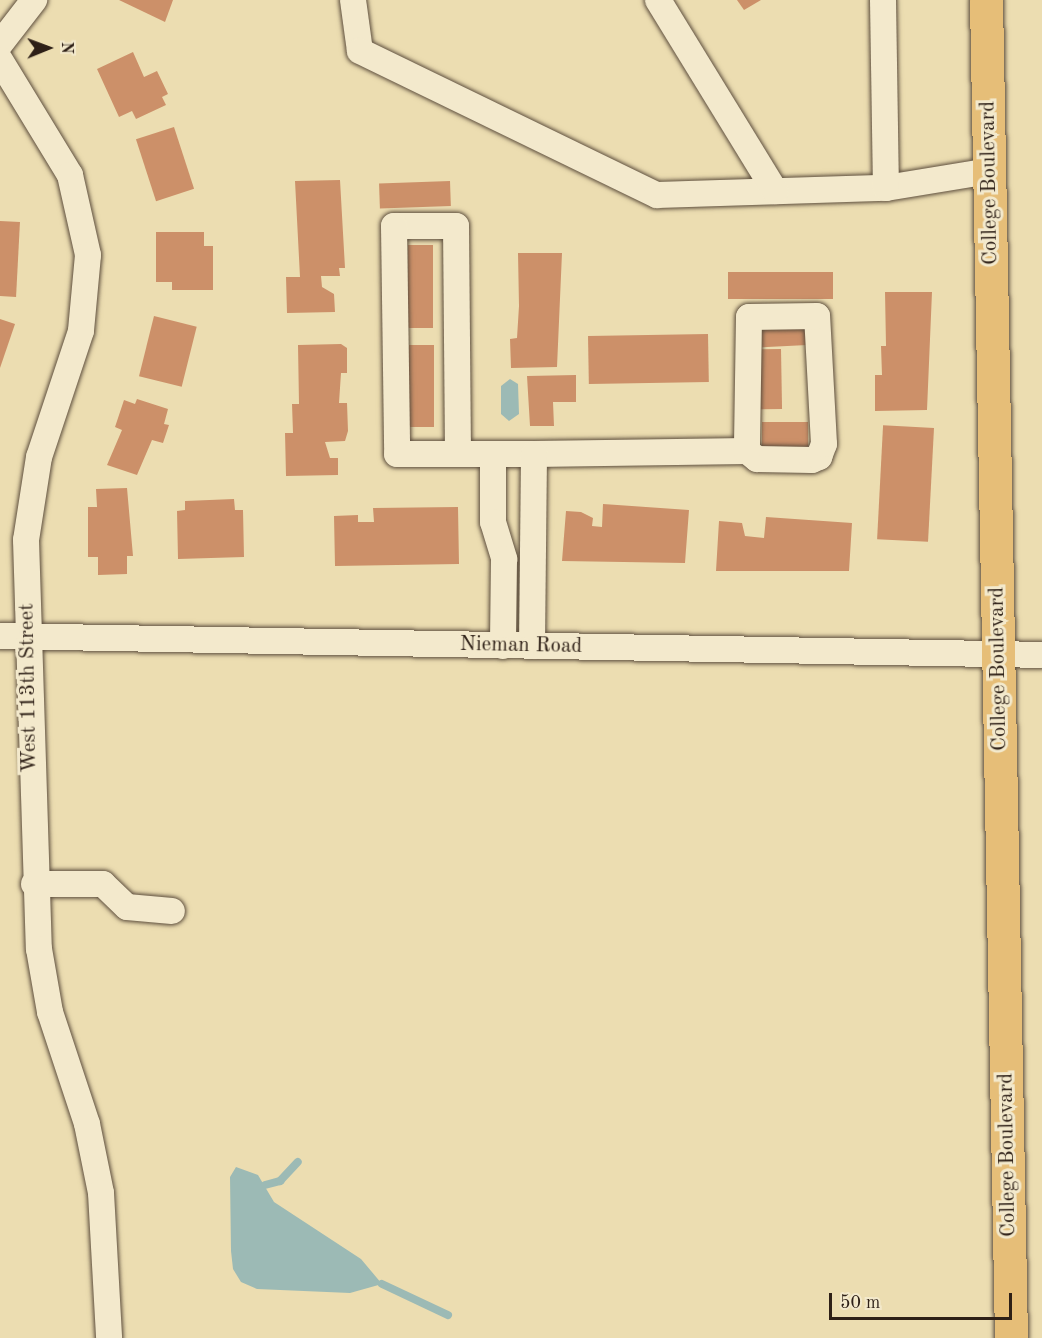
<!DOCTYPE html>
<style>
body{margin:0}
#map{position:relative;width:1042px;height:1338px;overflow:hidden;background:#ecddb1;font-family:"Old Standard TT",serif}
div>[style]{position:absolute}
.water>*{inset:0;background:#9cbab5}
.stream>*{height:8px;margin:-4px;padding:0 4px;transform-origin:4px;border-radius:4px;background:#9cbab5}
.building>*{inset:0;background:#cc9069;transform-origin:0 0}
.roads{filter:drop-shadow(0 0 2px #5e4f3e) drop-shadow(0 0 2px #5e4f3e)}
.minor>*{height:26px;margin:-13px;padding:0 13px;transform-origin:13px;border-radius:13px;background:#f3e9cc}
.major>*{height:33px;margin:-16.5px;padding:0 16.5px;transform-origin:16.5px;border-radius:16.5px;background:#e6be78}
span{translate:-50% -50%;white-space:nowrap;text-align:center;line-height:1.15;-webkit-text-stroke:6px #f3e9cc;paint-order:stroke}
.street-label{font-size:21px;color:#2e2017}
.north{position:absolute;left:18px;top:18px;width:60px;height:60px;-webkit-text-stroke:4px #f3e9cc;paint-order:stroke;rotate:89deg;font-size:16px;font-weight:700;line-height:24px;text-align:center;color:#2e2017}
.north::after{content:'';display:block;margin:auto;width:21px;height:27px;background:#2e2017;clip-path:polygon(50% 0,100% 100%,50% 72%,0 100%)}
.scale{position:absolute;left:829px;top:1293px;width:183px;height:27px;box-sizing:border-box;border:3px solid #2e2017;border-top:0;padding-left:8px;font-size:18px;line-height:21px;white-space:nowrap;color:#2e2017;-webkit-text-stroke:4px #f3e9cc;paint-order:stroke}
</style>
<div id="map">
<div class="water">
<div style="clip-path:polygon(510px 379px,518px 384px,519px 414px,509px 421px,501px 414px,501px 386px)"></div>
<div style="clip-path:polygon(236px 1167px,258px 1175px,274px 1202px,361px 1259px,382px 1284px,350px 1293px,257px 1289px,241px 1282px,233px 1269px,231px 1251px,230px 1177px)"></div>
</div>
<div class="stream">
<div style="left:265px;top:1185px;width:16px;rotate:-15deg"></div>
<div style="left:280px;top:1181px;width:26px;rotate:-47deg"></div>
<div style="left:382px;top:1284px;width:73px;rotate:25.2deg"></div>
</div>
<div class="building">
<div style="clip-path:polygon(119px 0,173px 0,165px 22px)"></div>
<div style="clip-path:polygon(737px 0,761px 0,744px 10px)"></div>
<div style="clip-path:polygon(133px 52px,144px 77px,157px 71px,168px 94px,162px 97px,166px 105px,136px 119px,132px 111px,119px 117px,97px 69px)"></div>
<div style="left:174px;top:127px;width:65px;height:40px;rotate:72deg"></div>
<div style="clip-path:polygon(340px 180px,345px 268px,339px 268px,340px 276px,321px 276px,322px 287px,334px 294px,335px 312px,287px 313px,286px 277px,300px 277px,295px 181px)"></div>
<div style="left:450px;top:181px;width:25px;height:71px;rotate:88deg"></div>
<div style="left:0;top:221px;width:20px;height:75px;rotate:3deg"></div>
<div style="clip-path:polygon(156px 232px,204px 232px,204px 246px,213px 246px,213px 290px,172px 290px,172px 282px,156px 282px)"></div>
<div style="left:408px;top:245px;width:25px;height:83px"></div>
<div style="clip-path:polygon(518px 253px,562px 253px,557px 367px,511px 368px,510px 339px,517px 338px,519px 306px)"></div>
<div style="left:833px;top:272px;width:27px;height:105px;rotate:90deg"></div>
<div style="clip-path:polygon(885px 292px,932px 292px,927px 410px,875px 411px,875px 375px,882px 375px,881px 346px,886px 346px)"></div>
<div style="left:154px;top:316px;width:44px;height:62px;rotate:14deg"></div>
<div style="clip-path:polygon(0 319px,15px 324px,0 368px)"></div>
<div style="left:806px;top:323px;width:22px;height:45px;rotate:87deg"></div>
<div style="left:708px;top:334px;width:48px;height:120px;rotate:89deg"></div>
<div style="clip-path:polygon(341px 344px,347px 348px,347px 373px,341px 373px,339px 403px,347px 403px,348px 431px,345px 441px,325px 442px,330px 458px,338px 458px,338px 475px,286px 476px,285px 433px,293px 433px,292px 404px,299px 404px,298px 345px)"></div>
<div style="left:409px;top:345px;width:25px;height:82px"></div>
<div style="left:781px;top:349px;width:60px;height:26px;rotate:89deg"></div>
<div style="clip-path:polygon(576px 375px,576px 402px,553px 402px,554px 426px,530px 426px,527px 376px)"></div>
<div style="clip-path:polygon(137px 399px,168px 409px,164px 424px,169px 425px,163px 443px,152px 440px,137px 475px,107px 465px,122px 430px,115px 427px,124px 400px,135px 404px)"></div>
<div style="left:762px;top:422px;width:46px;height:25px"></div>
<div style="left:934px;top:428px;width:114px;height:51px;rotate:93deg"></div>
<div style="clip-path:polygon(127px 488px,133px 556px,127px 556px,127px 574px,98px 575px,98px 557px,88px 557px,88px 507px,97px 507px,96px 489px)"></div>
<div style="clip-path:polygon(234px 499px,235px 510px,243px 510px,244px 557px,178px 559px,177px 511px,185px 510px,185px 501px)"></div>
<div style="clip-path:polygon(603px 504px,689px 510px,685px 563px,562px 561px,566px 511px,581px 512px,593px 518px,592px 526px,602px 527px)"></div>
<div style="clip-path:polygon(458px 507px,459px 564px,335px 566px,334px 516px,358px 515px,358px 522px,374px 522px,373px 508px)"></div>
<div style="clip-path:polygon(766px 517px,852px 523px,849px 571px,716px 571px,719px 521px,742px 523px,745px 536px,764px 538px)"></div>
</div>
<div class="roads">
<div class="minor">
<div style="left:353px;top:0;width:51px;rotate:82.2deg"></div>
<div style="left:360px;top:51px;width:330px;rotate:25.9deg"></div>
<div style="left:657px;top:195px;width:229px;rotate:-1.8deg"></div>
<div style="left:886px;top:188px;width:105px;rotate:-9.3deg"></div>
<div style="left:658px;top:0;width:224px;rotate:58.5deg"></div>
<div style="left:883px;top:0;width:188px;rotate:89.1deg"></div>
<div style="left:0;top:44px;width:56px;rotate:-52.3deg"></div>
<div style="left:0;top:60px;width:135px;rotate:58.7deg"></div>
<div style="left:70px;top:175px;width:82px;rotate:77.3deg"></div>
<div style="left:88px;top:255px;width:76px;rotate:95.3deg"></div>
<div style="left:81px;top:331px;width:133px;rotate:108.4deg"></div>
<div style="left:39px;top:457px;width:84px;rotate:98.9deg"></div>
<div style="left:26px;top:540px;width:409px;rotate:88.2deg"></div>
<div style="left:39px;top:949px;width:64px;rotate:80.1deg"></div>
<div style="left:50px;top:1012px;width:118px;rotate:71.7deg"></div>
<div style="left:87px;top:1124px;width:70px;rotate:78.5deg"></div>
<div style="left:101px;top:1193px;width:145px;rotate:86.8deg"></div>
<div style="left:458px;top:454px;width:228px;rotate:-90.5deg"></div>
<div style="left:456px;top:226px;width:62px;rotate:180deg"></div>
<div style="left:394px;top:226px;width:228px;rotate:89.2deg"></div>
<div style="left:397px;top:454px;width:137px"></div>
<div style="left:534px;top:454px;width:213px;rotate:-0.8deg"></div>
<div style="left:747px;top:451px;width:13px;rotate:39deg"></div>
<div style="left:757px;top:459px;width:55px;rotate:1deg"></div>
<div style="left:812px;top:460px;width:8px;rotate:-23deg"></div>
<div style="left:819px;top:457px;width:14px;rotate:-69deg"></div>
<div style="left:824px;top:444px;width:128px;rotate:-93.1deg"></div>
<div style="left:817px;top:316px;width:68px;rotate:179.2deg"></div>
<div style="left:749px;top:317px;width:134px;rotate:90.9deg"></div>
<div style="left:493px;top:454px;width:68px;rotate:90deg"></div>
<div style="left:493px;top:522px;width:39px;rotate:73deg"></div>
<div style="left:504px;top:559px;width:87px;rotate:90.7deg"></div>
<div style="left:0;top:636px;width:1042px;rotate:1.04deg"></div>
<div style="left:532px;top:646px;width:192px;rotate:-89.4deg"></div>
<div style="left:34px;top:884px;width:69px"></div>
<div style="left:103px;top:884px;width:33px;rotate:44deg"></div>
<div style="left:127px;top:907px;width:45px;rotate:5.1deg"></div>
</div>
<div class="major">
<div style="left:986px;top:0;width:1338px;rotate:88.93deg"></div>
</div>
</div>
<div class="street-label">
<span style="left:990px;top:183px;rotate:-91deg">College Boulevard</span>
<span style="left:521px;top:646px;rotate:1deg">Nieman Road</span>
<span style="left:999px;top:669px;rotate:-91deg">College Boulevard</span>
<span style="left:29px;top:688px;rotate:-91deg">West 113th Street</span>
<span style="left:1008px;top:1155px;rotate:-91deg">College Boulevard</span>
</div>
<div class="north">N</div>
<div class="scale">50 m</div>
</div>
